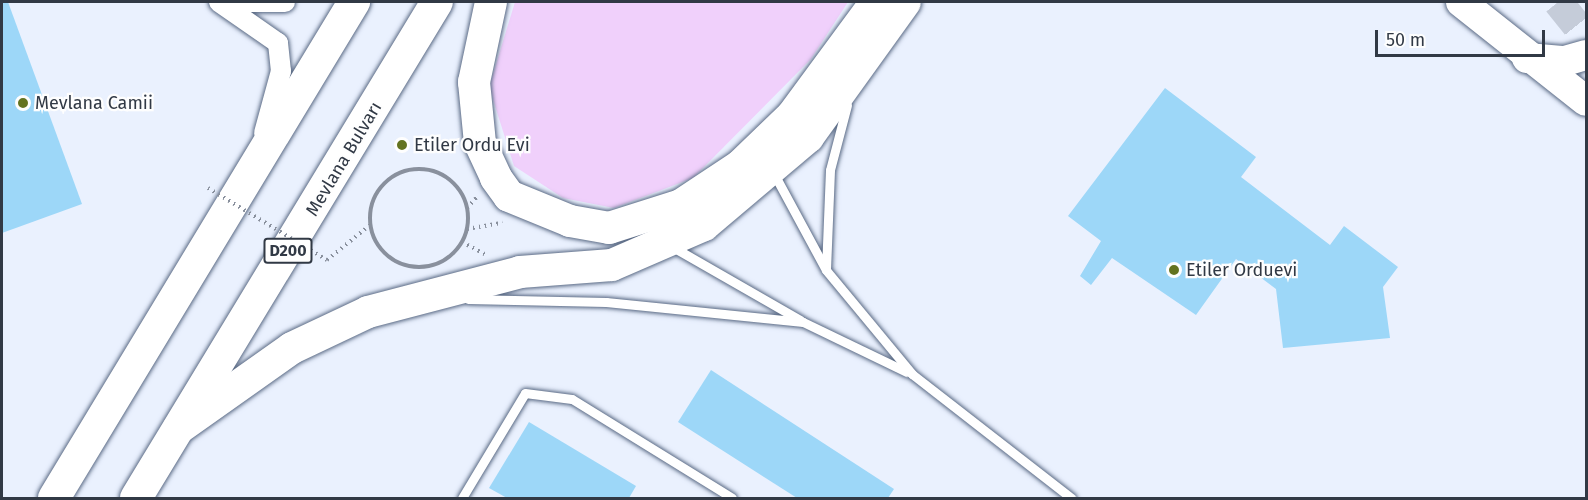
<!DOCTYPE html>
<meta charset="utf-8">
<style>
body{margin:0}
#map{position:relative;width:1588px;height:500px;overflow:hidden;background:#eaf1fe;font-family:"Fira Sans",sans-serif}
div>[style]{position:absolute}
.green>*{inset:0;background:#f0d0fb}
.building>*{inset:0;background:#9dd7f8}
.primary-tunnel>*{height:30px;margin-top:-15px;transform-origin:0;background:repeating-linear-gradient(90deg,#c5ccd9 0 30px,transparent 0 45px)}
.path>*{height:4px;margin-top:-2px;transform-origin:0;background:repeating-linear-gradient(90deg,#89909d 0 1.5px,transparent 0 6px)}
.path>.ring{margin:-2px;padding:0;box-sizing:content-box;background:none;border:4px solid #89909d;border-radius:50%}
.roads{filter:drop-shadow(0 0 2px #5a6a85) drop-shadow(0 0 2px #5a6a85)}
.service>*{height:9px;margin:-4.5px;padding:0 4.5px;transform-origin:4.5px;border-radius:4.5px;background:#fff}
.minor>*{height:20px;margin:-10px;padding:0 10px;transform-origin:10px;border-radius:10px;background:#fff}
.primary>*{height:30px;margin:-15px;padding:0 15px;transform-origin:15px;border-radius:15px;background:#fff}
.trunk>*{height:32px;margin:-16px;padding:0 16px;transform-origin:16px;border-radius:16px;background:#fff}
.path-bridge>*{height:4px;margin-top:-2px;transform-origin:0;background:repeating-linear-gradient(90deg,#89909d 0 1.5px,transparent 0 6px)}
.dots>*{width:16px;height:16px;translate:-50% -50%;box-sizing:border-box;border:3px solid #fefefe;border-radius:50%}
span{translate:-50% -50%;white-space:nowrap;text-align:center;line-height:1.15;-webkit-text-stroke:4.5px #fefefe;paint-order:stroke}
.shield-label span{padding:2px 4px;background:#fefefe;border:2px solid;border-radius:4px;-webkit-text-stroke-width:0}
.shield-label{font-size:16px;color:#313945;font-weight:700}
.poi-label{font-size:18px;color:#313945}
.left{translate:0 -50%;text-align:left}
.street-label{font-size:18px;color:#313945}
.frame{position:absolute;inset:0;border:3px solid #313945;pointer-events:none}
.scale{position:absolute;left:1375px;top:30px;width:170px;height:27px;box-sizing:border-box;border:3px solid #313945;border-top:0;padding-left:8px;font-size:18px;line-height:21px;white-space:nowrap;color:#313945;-webkit-text-stroke:4px #fefefe;paint-order:stroke}
</style>
<div id="map">
<div class="green">
<div style="clip-path:polygon(515px 2px,848px 2px,811px 59px,693px 178px,614px 208px,563px 198px,514px 166px,489px 87px)"></div>
</div>
<div class="building">
<div style="clip-path:polygon(2px 2px,8px 2px,82px 204px,2px 233px)"></div>
<div style="clip-path:polygon(1165px 88px,1256px 157px,1241px 177px,1330px 245px,1344px 226px,1398px 267px,1383px 287px,1390px 338px,1283px 348px,1276px 289px,1236px 259px,1196px 315px,1112px 258px,1091px 285px,1080px 276px,1101px 241px,1068px 216px)"></div>
<div style="clip-path:polygon(711px 370px,894px 489px,888px 498px,797px 498px,678px 422px)"></div>
<div style="clip-path:polygon(529px 422px,636px 486px,629px 498px,507px 498px,489px 488px)"></div>
</div>
<div class="primary-tunnel">
<div style="left:1558px;top:2px;width:45px;rotate:51.3deg"></div>
</div>
<div class="path">
<div class="ring" style="left:370px;top:169px;width:94px;height:94px"></div>
<div style="left:467px;top:208px;width:15px;rotate:-48deg"></div>
<div style="left:467px;top:229px;width:36px;rotate:-10deg"></div>
<div style="left:462px;top:242px;width:26px;rotate:28deg"></div>
<div style="left:327px;top:260px;width:55px;rotate:-39.1deg"></div>
</div>
<div class="roads">
<div class="service">
<div style="left:847px;top:105px;width:67px;rotate:104.7deg"></div>
<div style="left:830px;top:170px;width:100px;rotate:92.3deg"></div>
<div style="left:826px;top:270px;width:135px;rotate:50.4deg"></div>
<div style="left:912px;top:374px;width:202px;rotate:37.9deg"></div>
<div style="left:773px;top:172px;width:109px;rotate:61.6deg"></div>
<div style="left:671px;top:246px;width:149px;rotate:29.8deg"></div>
<div style="left:468px;top:299px;width:138px;rotate:1.2deg"></div>
<div style="left:606px;top:302px;width:198px;rotate:5.8deg"></div>
<div style="left:803px;top:322px;width:115px;rotate:25.7deg"></div>
<div style="left:462px;top:498px;width:122px;rotate:-59deg"></div>
<div style="left:525px;top:393px;width:47px;rotate:7.3deg"></div>
<div style="left:572px;top:399px;width:188px;rotate:31.7deg"></div>
</div>
<div class="minor">
<div style="left:219px;top:2px;width:72px;rotate:34.8deg"></div>
<div style="left:278px;top:43px;width:28px;rotate:84deg"></div>
<div style="left:281px;top:71px;width:64px;rotate:105.3deg"></div>
<div style="left:222px;top:2px;width:63px"></div>
</div>
<div class="primary">
<div style="left:1461px;top:2px;width:159px;rotate:38.4deg"></div>
<div style="left:1527px;top:58px;width:38px;rotate:5deg"></div>
<div style="left:1565px;top:61px;width:22px;rotate:-16deg"></div>
</div>
<div class="trunk">
<div style="left:491px;top:2px;width:82px;rotate:102deg"></div>
<div style="left:474px;top:82px;width:61px;rotate:84.4deg"></div>
<div style="left:480px;top:143px;width:38px;rotate:65deg"></div>
<div style="left:496px;top:178px;width:22px;rotate:54deg"></div>
<div style="left:509px;top:196px;width:66px;rotate:22.3deg"></div>
<div style="left:570px;top:221px;width:40px;rotate:10deg"></div>
<div style="left:609px;top:228px;width:76px;rotate:-17.7deg"></div>
<div style="left:681px;top:205px;width:71px;rotate:-33.5deg"></div>
<div style="left:740px;top:166px;width:72px;rotate:-43.9deg"></div>
<div style="left:792px;top:116px;width:142px;rotate:-53.6deg"></div>
<div style="left:179px;top:428px;width:138px;rotate:-35.3deg"></div>
<div style="left:292px;top:348px;width:84px;rotate:-25.3deg"></div>
<div style="left:368px;top:312px;width:157px;rotate:-14.7deg"></div>
<div style="left:520px;top:272px;width:92px;rotate:-4.4deg"></div>
<div style="left:612px;top:265px;width:100px;rotate:-23.5deg"></div>
<div style="left:704px;top:225px;width:136px;rotate:-40.2deg"></div>
<div style="left:808px;top:137px;width:166px;rotate:-54.3deg"></div>
<div style="left:54px;top:498px;width:580px;rotate:-58.83deg"></div>
<div style="left:136px;top:498px;width:580px;rotate:-58.75deg"></div>
</div>
</div>
<div class="path-bridge">
<div style="left:208px;top:188px;width:139px;rotate:31.2deg"></div>
</div>
<div class="dots">
<div style="left:23px;top:103px;background:#637320"></div>
<div style="left:402px;top:145px;background:#637320"></div>
<div style="left:1174px;top:270px;background:#637320"></div>
</div>
<div class="shield-label">
<span style="left:288px;top:251px">D200</span>
</div>
<div class="poi-label">
<span class="left" style="left:35px;top:103px">Mevlana Camii</span>
<span class="left" style="left:414px;top:145px">Etiler Ordu Evi</span>
<span class="left" style="left:1186px;top:270px">Etiler Orduevi</span>
</div>
<div class="street-label">
<span style="left:344px;top:159px;rotate:-59deg">Mevlana Bulvarı</span>
</div>
<div class="frame"></div>
<div class="scale">50 m</div>
</div>
